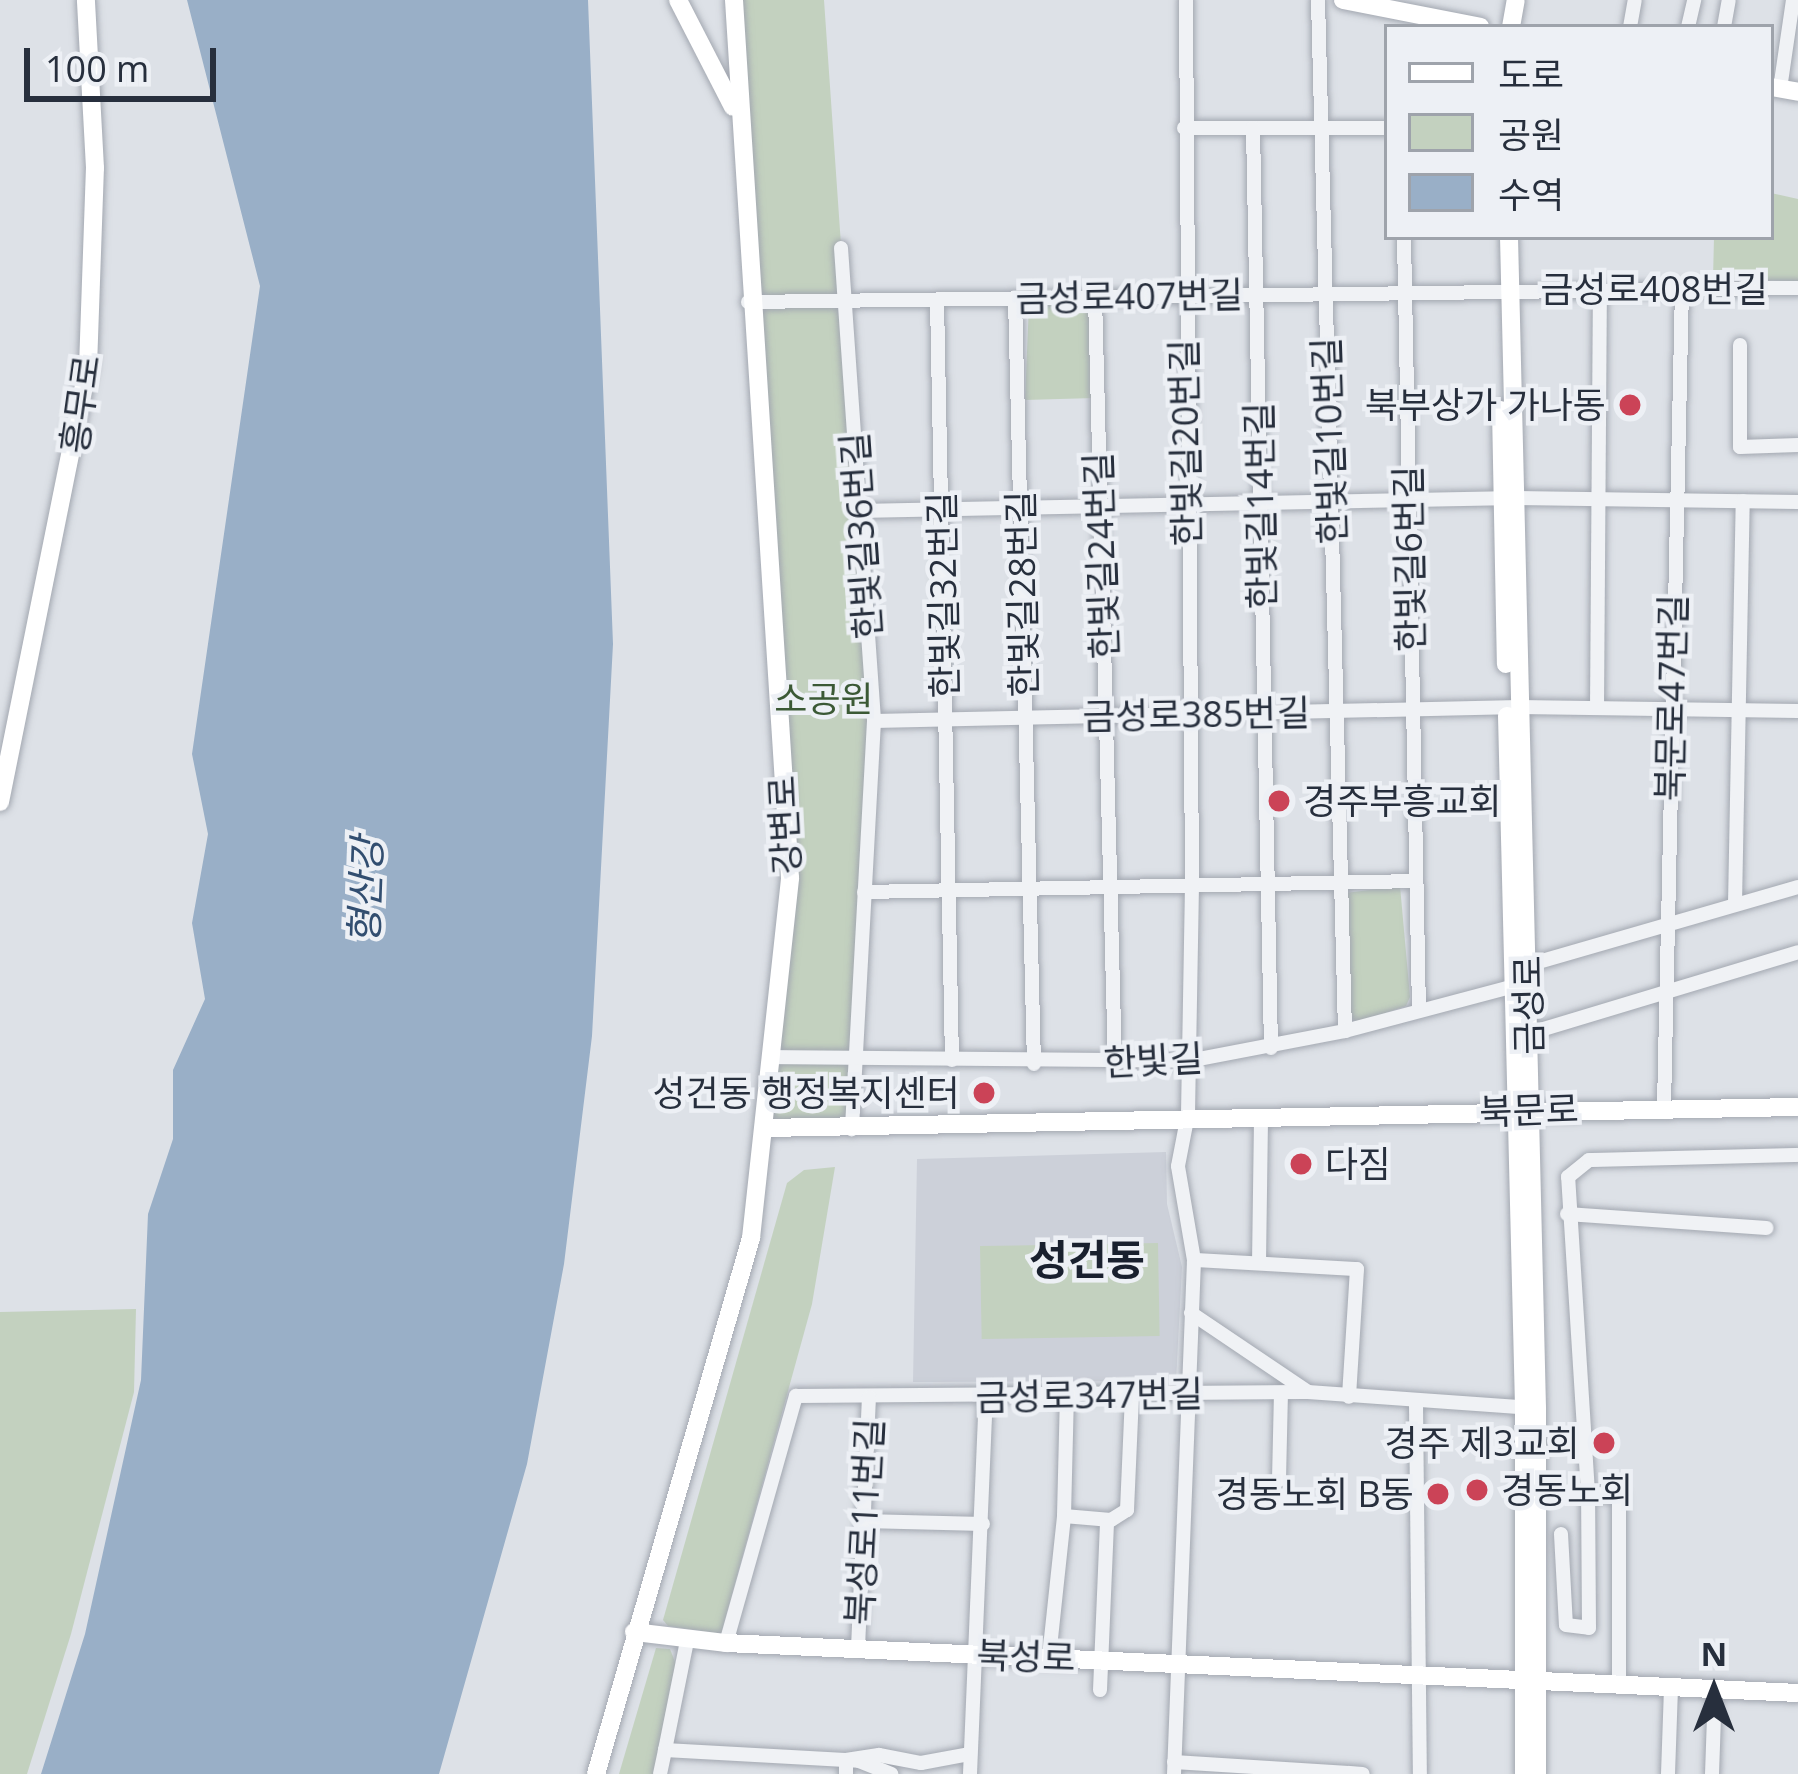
<!DOCTYPE html>
<meta charset="utf-8">
<style>
body{margin:0}
#map{position:relative;width:1798px;height:1774px;overflow:hidden;background:#dde1e7;font-family:"Open Sans","Noto Sans KR",sans-serif}
div>[style]{position:absolute}
.built>*{inset:0;background:#ccd0d9}
.green>*{inset:0;background:#c3d1bf;transform-origin:0 0}
.water>*{inset:0;background:#99afc7}
.roads{filter:drop-shadow(0 0 3px #a3a8b1) drop-shadow(0 0 3px #a3a8b1)}
.street>*{height:14px;margin:-7px;padding:0 7px;transform-origin:7px;border-radius:7px;background:#f0f2f5}
.secondary>*{height:18px;margin:-9px;padding:0 9px;transform-origin:9px;border-radius:9px;background:#fff}
.dots>*{width:33px;height:33px;translate:-50% -50%;box-sizing:border-box;border:6px solid #edf0f5;border-radius:50%}
span{translate:-50% -50%;white-space:nowrap;text-align:center;line-height:1.15;-webkit-text-stroke:9px #edf0f5;paint-order:stroke}
.street-label{font-size:36px;color:#272f3d}
.poi-label{font-size:36px;color:#272f3d}
.right{translate:-100% -50%;text-align:right}
.left{translate:0 -50%;text-align:left}
.park-label{font-size:36px;color:#3b5935}
.water-label{font-size:39px;color:#324e70;font-style:italic}
.quarter-label{font-size:42px;color:#19202e;font-weight:700}
.legend{position:absolute;left:1384px;top:24px;width:390px;height:216px;box-sizing:border-box;background:#edf0f5;border:3px solid #9ea3ab;margin:0;padding:15px 21px;list-style:none;font-size:36px;color:#272f3d}
.legend li{display:flex;align-items:center;gap:24px;height:60px}
.legend b{width:60px;border:3px solid #9ea3ab}
.north{position:absolute;left:1654px;top:1630px;width:120px;height:120px;-webkit-text-stroke:9px #edf0f5;paint-order:stroke;rotate:0deg;font-size:33px;font-weight:700;line-height:48px;text-align:center;color:#272f3d}
.north::after{content:'';display:block;margin:auto;width:42px;height:54px;background:#272f3d;clip-path:polygon(50% 0,100% 100%,50% 72%,0 100%)}
.scale{position:absolute;left:24px;top:48px;width:192px;height:54px;box-sizing:border-box;border:6px solid #272f3d;border-top:0;padding-left:15px;font-size:36px;line-height:42px;white-space:nowrap;color:#272f3d;-webkit-text-stroke:9px #edf0f5;paint-order:stroke}
</style>
<div id="map">
<div class="built">
<div style="clip-path:polygon(1166px 1152px,1167px 1204px,1182px 1267px,1176px 1381px,913px 1382px,917px 1159px)"></div>
</div>
<div class="green">
<div style="clip-path:polygon(734px 0,824px 0,874px 720px,852px 1129px,767px 1128px,790px 878px)"></div>
<div style="clip-path:polygon(1771px 193px,1798px 199px,1798px 281px,1713px 279px,1714px 237px,1771px 237px)"></div>
<div style="clip-path:polygon(1029px 304px,1084px 304px,1092px 311px,1094px 398px,1025px 400px)"></div>
<div style="clip-path:polygon(1400px 886px,1410px 997px,1406px 1006px,1358px 1022px,1348px 1016px,1346px 893px)"></div>
<div style="clip-path:polygon(835px 1167px,812px 1304px,721px 1634px,668px 1626px,663px 1620px,787px 1183px,804px 1170px)"></div>
<div style="left:1158px;top:1243px;width:93px;height:178px;rotate:89deg"></div>
<div style="clip-path:polygon(136px 1309px,134px 1392px,71px 1634px,27px 1774px,0 1774px,0 1312px)"></div>
<div style="clip-path:polygon(656px 1648px,670px 1649px,677px 1667px,655px 1774px,619px 1774px)"></div>
</div>
<div class="water">
<div style="clip-path:polygon(187px 0,588px 0,613px 644px,592px 1036px,564px 1264px,527px 1464px,439px 1774px,41px 1774px,85px 1634px,141px 1380px,148px 1214px,173px 1139px,173px 1070px,205px 999px,192px 923px,208px 834px,192px 754px,260px 286px)"></div>
</div>
<div class="roads">
<div class="street">
<div style="left:1318px;top:0;width:1031px;rotate:88.5deg"></div>
<div style="left:1630px;top:27px;width:27px;rotate:-80deg"></div>
<div style="left:1688px;top:27px;width:28px;rotate:-77deg"></div>
<div style="left:1724px;top:27px;width:27px;rotate:-80deg"></div>
<div style="left:1780px;top:89px;width:90px;rotate:-81.7deg"></div>
<div style="left:1184px;top:128px;width:203px"></div>
<div style="left:1253px;top:128px;width:920px;rotate:88.88deg"></div>
<div style="left:1404px;top:237px;width:773px;rotate:88.89deg"></div>
<div style="left:841px;top:248px;width:474px;rotate:86deg"></div>
<div style="left:874px;top:721px;width:409px;rotate:93.1deg"></div>
<div style="left:1095px;top:297px;width:767px;rotate:88.51deg"></div>
<div style="left:1015px;top:298px;width:766px;rotate:88.58deg"></div>
<div style="left:937px;top:300px;width:760px;rotate:88.87deg"></div>
<div style="left:748px;top:302px;width:1050px;rotate:-0.76deg"></div>
<div style="left:1740px;top:345px;width:102px;rotate:90deg"></div>
<div style="left:1740px;top:447px;width:58px;rotate:-2deg"></div>
<div style="left:858px;top:511px;width:658px;rotate:-1.13deg"></div>
<div style="left:1516px;top:498px;width:282px;rotate:0.8deg"></div>
<div style="left:1597px;top:708px;width:420px;rotate:-89.6deg"></div>
<div style="left:874px;top:721px;width:645px;rotate:-1.24deg"></div>
<div style="left:1519px;top:707px;width:279px;rotate:0.8deg"></div>
<div style="left:864px;top:892px;width:552px;rotate:-1.14deg"></div>
<div style="left:1735px;top:904px;width:403px;rotate:-88.9deg"></div>
<div style="left:1528px;top:965px;width:281px;rotate:-16.1deg"></div>
<div style="left:1527px;top:1034px;width:283px;rotate:-16.8deg"></div>
<div style="left:770px;top:1057px;width:418px;rotate:0.5deg"></div>
<div style="left:1188px;top:1061px;width:160px;rotate:-10.8deg"></div>
<div style="left:1345px;top:1031px;width:179px;rotate:-14.9deg"></div>
<div style="left:1664px;top:1106px;width:817px;rotate:-88.74deg"></div>
<div style="left:1567px;top:1214px;width:200px;rotate:4deg"></div>
<div style="left:1194px;top:1260px;width:163px;rotate:3.2deg"></div>
<div style="left:1357px;top:1269px;width:128px;rotate:93.6deg"></div>
<div style="left:1259px;top:1263px;width:140px;rotate:-89.2deg"></div>
<div style="left:1191px;top:1313px;width:141px;rotate:34deg"></div>
<div style="left:1416px;top:1404px;width:370px;rotate:89.4deg"></div>
<div style="left:1279px;top:1480px;width:87px;rotate:-88.7deg"></div>
<div style="left:1588px;top:1493px;width:317px;rotate:-93.6deg"></div>
<div style="left:1568px;top:1177px;width:27px;rotate:-39deg"></div>
<div style="left:1589px;top:1160px;width:209px;rotate:-1.4deg"></div>
<div style="left:1064px;top:1516px;width:121px;rotate:-88.6deg"></div>
<div style="left:864px;top:1521px;width:119px;rotate:1.4deg"></div>
<div style="left:1561px;top:1534px;width:91px;rotate:86.9deg"></div>
<div style="left:1566px;top:1625px;width:23px;rotate:7deg"></div>
<div style="left:1589px;top:1628px;width:135px;rotate:-90.4deg"></div>
<div style="left:1588px;top:1493px;width:31px;rotate:6deg"></div>
<div style="left:1619px;top:1496px;width:188px;rotate:90deg"></div>
<div style="left:687px;top:1641px;width:111px;rotate:101.4deg"></div>
<div style="left:665px;top:1750px;width:194px;rotate:3.2deg"></div>
<div style="left:859px;top:1761px;width:35px;rotate:22deg"></div>
<div style="left:726px;top:1643px;width:257px;rotate:-74.2deg"></div>
<div style="left:796px;top:1396px;width:512px;rotate:-0.45deg"></div>
<div style="left:1308px;top:1392px;width:225px;rotate:4.1deg"></div>
<div style="left:858px;top:1648px;width:251px;rotate:-87.5deg"></div>
<div style="left:1049px;top:1657px;width:142px;rotate:-83.9deg"></div>
<div style="left:1064px;top:1516px;width:47px;rotate:4.9deg"></div>
<div style="left:1111px;top:1520px;width:19px;rotate:-32deg"></div>
<div style="left:1127px;top:1510px;width:116px;rotate:-87.5deg"></div>
<div style="left:1100px;top:1690px;width:170px;rotate:-87.6deg"></div>
<div style="left:1174px;top:1762px;width:189px;rotate:3.6deg"></div>
<div style="left:660px;top:1774px;width:25px;rotate:-78deg"></div>
<div style="left:846px;top:1774px;width:14px;rotate:-90deg"></div>
<div style="left:846px;top:1760px;width:33px;rotate:-9deg"></div>
<div style="left:879px;top:1755px;width:43px;rotate:10.8deg"></div>
<div style="left:921px;top:1763px;width:50px;rotate:-10.4deg"></div>
<div style="left:970px;top:1774px;width:378px;rotate:-87.6deg"></div>
<div style="left:1174px;top:1774px;width:514px;rotate:-87.77deg"></div>
<div style="left:1194px;top:1260px;width:95px;rotate:-99.7deg"></div>
<div style="left:1178px;top:1166px;width:53px;rotate:-79.1deg"></div>
<div style="left:1188px;top:1114px;width:229px;rotate:-89deg"></div>
<div style="left:1192px;top:885px;width:885px;rotate:-90.39deg"></div>
<div style="left:1668px;top:1774px;width:87px;rotate:-88deg"></div>
<div style="left:1712px;top:1774px;width:85px;rotate:-88deg"></div>
</div>
<div class="secondary">
<div style="left:678px;top:0;width:120px;rotate:62.8deg"></div>
<div style="left:1343px;top:0;width:140px;rotate:11.1deg"></div>
<div style="left:1511px;top:27px;width:27px;rotate:-80deg"></div>
<div style="left:1771px;top:87px;width:27px;rotate:10deg"></div>
<div style="left:1509px;top:237px;width:1171px;rotate:88.63deg"></div>
<div style="left:1537px;top:1408px;width:366px;rotate:90deg"></div>
<div style="left:1501px;top:410px;width:254px;rotate:88.9deg"></div>
<div style="left:1507px;top:716px;width:691px;rotate:88.59deg"></div>
<div style="left:1524px;top:1407px;width:367px;rotate:90deg"></div>
<div style="left:0;top:802px;width:444px;rotate:-78.6deg"></div>
<div style="left:88px;top:367px;width:199px;rotate:-88deg"></div>
<div style="left:95px;top:168px;width:168px;rotate:-93.1deg"></div>
<div style="left:767px;top:1128px;width:1031px;rotate:-1.17deg"></div>
<div style="left:634px;top:1632px;width:93px;rotate:6.8deg"></div>
<div style="left:726px;top:1643px;width:1073px;rotate:2.67deg"></div>
<div style="left:596px;top:1774px;width:558px;rotate:-73.87deg"></div>
<div style="left:751px;top:1238px;width:362px;rotate:-83.8deg"></div>
<div style="left:790px;top:878px;width:880px;rotate:-93.65deg"></div>
</div>
</div>
<div class="dots">
<div style="left:1630px;top:405px;background:#cb4357"></div>
<div style="left:1279px;top:801px;background:#cb4357"></div>
<div style="left:984px;top:1093px;background:#cb4357"></div>
<div style="left:1301px;top:1164px;background:#cb4357"></div>
<div style="left:1604px;top:1443px;background:#cb4357"></div>
<div style="left:1477px;top:1490px;background:#cb4357"></div>
<div style="left:1438px;top:1494px;background:#cb4357"></div>
</div>
<div class="street-label">
<span style="left:1654px;top:289px">금성로408번길</span>
<span style="left:1129px;top:296px;rotate:-1deg">금성로407번길</span>
<span style="left:80px;top:404px;rotate:-82deg">흥무로</span>
<span style="left:1329px;top:441px;rotate:-92deg">한빛길10번길</span>
<span style="left:1185px;top:443px;rotate:-91deg">한빛길20번길</span>
<span style="left:1260px;top:506px;rotate:-91deg">한빛길14번길</span>
<span style="left:861px;top:536px;rotate:-94deg">한빛길36번길</span>
<span style="left:1101px;top:556px;rotate:-92deg">한빛길24번길</span>
<span style="left:1409px;top:559px;rotate:-91deg">한빛길6번길</span>
<span style="left:1022px;top:594px;rotate:-91deg">한빛길28번길</span>
<span style="left:943px;top:595px;rotate:-91deg">한빛길32번길</span>
<span style="left:1671px;top:698px;rotate:-89deg">북문로47번길</span>
<span style="left:1196px;top:714px;rotate:-1deg">금성로385번길</span>
<span style="left:784px;top:825px;rotate:-93deg">강변로</span>
<span style="left:1528px;top:1005px;rotate:-91deg">금성로</span>
<span style="left:1153px;top:1060px;rotate:-3deg">한빛길</span>
<span style="left:1529px;top:1110px;rotate:-2deg">북문로</span>
<span style="left:1089px;top:1395px;rotate:-1deg">금성로347번길</span>
<span style="left:864px;top:1522px;rotate:-87deg">북성로11번길</span>
<span style="left:1026px;top:1656px;rotate:2deg">북성로</span>
</div>
<div class="poi-label">
<span class="right" style="left:1606px;top:405px">북부상가 가나동</span>
<span class="left" style="left:1303px;top:801px">경주부흥교회</span>
<span class="right" style="left:960px;top:1093px">성건동 행정복지센터</span>
<span class="left" style="left:1325px;top:1164px">다짐</span>
<span class="right" style="left:1580px;top:1443px">경주 제3교회</span>
<span class="left" style="left:1501px;top:1490px">경동노회</span>
<span class="right" style="left:1414px;top:1494px">경동노회 B동</span>
</div>
<div class="park-label">
<span style="left:824px;top:699px">소공원</span>
</div>
<div class="water-label">
<span style="left:365px;top:891px;rotate:-88deg">형산강</span>
</div>
<div class="quarter-label">
<span style="left:1087px;top:1259px">성건동</span>
</div>
<ul class="legend">
<li><b style="height:15px;background:#fff"></b>도로</li>
<li><b style="height:33px;background:#c3d1bf"></b>공원</li>
<li><b style="height:33px;background:#99afc7"></b>수역</li>
</ul>
<div class="north">N</div>
<div class="scale">100 m</div>
</div>
